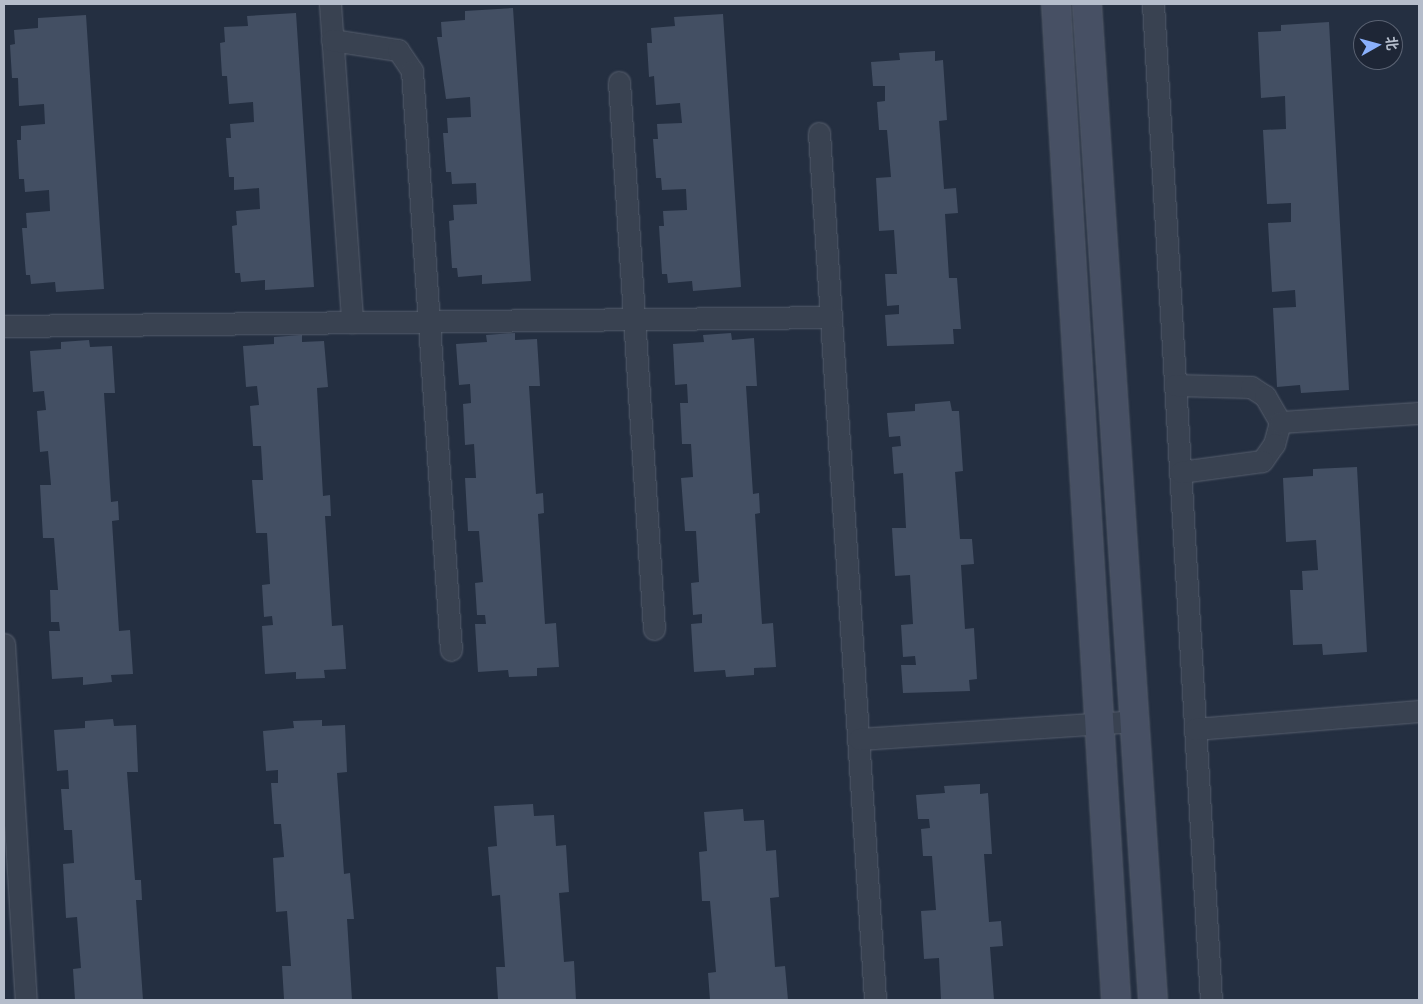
<!DOCTYPE html>
<meta charset="utf-8">
<style>
body{margin:0}
#map{position:relative;width:1423px;height:1004px;overflow:hidden;background:#242f41;font-family:"Roboto Condensed","Noto Sans SC",sans-serif}
div>[style]{position:absolute}
.building>*{inset:0;background:#434f63}
.roads{filter:drop-shadow(0 0 1px #575f6e) drop-shadow(0 0 1px #575f6e)}
.lane>*{height:21px;margin:-10.5px;padding:0 10.5px;transform-origin:10.5px;border-radius:10.5px;background:#394251}
.secondary>*{height:28px;margin:-14px;padding:0 14px;transform-origin:14px;border-radius:14px;background:#475064}
span{translate:-50% -50%;white-space:nowrap;text-align:center;line-height:1.15;-webkit-text-stroke:4.5px #1e2636;paint-order:stroke}
.frame{position:absolute;inset:0;border:5px solid #b5bdcb;pointer-events:none}
.north{position:absolute;left:1353px;top:20px;width:50px;height:50px;box-sizing:border-box;background:#1e2636;border:1px solid #5a6272;border-radius:50%;rotate:83deg;font-size:14px;font-weight:700;line-height:20px;text-align:center;color:#b5bdcb}
.north::after{content:'';display:block;margin:auto;width:18px;height:22px;background:#8ab0fc;clip-path:polygon(50% 0,100% 100%,50% 72%,0 100%)}
</style>
<div id="map">
<div class="building">
<div style="clip-path:polygon(513px 8px,531px 281px,482px 284px,482px 275px,458px 277px,457px 268px,452px 268px,449px 221px,454px 220px,453px 205px,477px 204px,476px 183px,452px 184px,451px 172px,446px 172px,443px 133px,448px 133px,447px 118px,471px 117px,470px 97px,446px 99px,437px 37px,442px 37px,441px 22px,465px 20px,465px 11px)"></div>
<div style="clip-path:polygon(296px 13px,314px 287px,265px 290px,265px 280px,241px 282px,240px 273px,235px 273px,232px 226px,237px 225px,236px 211px,260px 209px,259px 188px,234px 190px,234px 177px,229px 177px,226px 138px,231px 138px,230px 124px,254px 122px,253px 102px,229px 104px,227px 76px,222px 76px,220px 43px,225px 42px,224px 27px,248px 26px,247px 16px)"></div>
<div style="clip-path:polygon(723px 14px,741px 287px,693px 291px,692px 281px,668px 283px,667px 274px,662px 274px,659px 226px,664px 226px,663px 211px,687px 210px,686px 189px,662px 190px,661px 178px,656px 178px,653px 139px,658px 139px,657px 124px,682px 123px,680px 103px,656px 105px,654px 76px,649px 77px,647px 43px,652px 43px,651px 28px,675px 26px,674px 17px)"></div>
<div style="clip-path:polygon(86px 15px,104px 289px,56px 292px,55px 282px,31px 284px,30px 275px,26px 275px,22px 228px,27px 228px,26px 213px,50px 211px,49px 190px,25px 192px,24px 179px,19px 179px,17px 140px,21px 140px,21px 126px,45px 124px,44px 104px,19px 106px,18px 78px,12px 78px,10px 45px,15px 44px,14px 30px,38px 28px,38px 18px)"></div>
<div style="clip-path:polygon(1329px 22px,1349px 390px,1301px 393px,1300px 385px,1277px 387px,1273px 308px,1296px 307px,1295px 290px,1272px 292px,1268px 223px,1291px 222px,1291px 203px,1267px 204px,1263px 130px,1286px 129px,1285px 96px,1261px 98px,1258px 32px,1281px 31px,1281px 25px)"></div>
<div style="clip-path:polygon(935px 51px,935px 61px,943px 60px,947px 120px,939px 121px,944px 189px,956px 188px,958px 213px,945px 214px,949px 278px,957px 278px,961px 329px,953px 329px,954px 344px,887px 346px,885px 315px,899px 314px,899px 305px,887px 306px,885px 274px,897px 274px,894px 230px,879px 231px,876px 178px,891px 177px,887px 130px,879px 130px,877px 102px,885px 101px,885px 86px,873px 86px,871px 62px,900px 60px,899px 53px)"></div>
<div style="clip-path:polygon(515px 333px,515px 340px,537px 339px,540px 386px,529px 386px,536px 494px,543px 493px,544px 513px,538px 514px,545px 624px,556px 623px,559px 667px,537px 668px,537px 676px,509px 677px,508px 670px,478px 672px,475px 624px,486px 624px,485px 615px,477px 615px,475px 583px,483px 582px,479px 531px,468px 531px,465px 478px,476px 478px,474px 444px,465px 445px,463px 404px,471px 403px,470px 384px,459px 385px,456px 344px,487px 342px,486px 335px)"></div>
<div style="clip-path:polygon(731px 333px,732px 340px,754px 338px,757px 386px,746px 386px,753px 494px,759px 493px,760px 513px,755px 514px,762px 624px,773px 623px,776px 667px,754px 668px,754px 675px,726px 677px,725px 670px,694px 672px,691px 624px,702px 623px,702px 614px,693px 615px,691px 583px,699px 582px,696px 531px,685px 531px,681px 478px,693px 477px,691px 444px,682px 444px,680px 403px,688px 403px,687px 384px,675px 385px,673px 344px,704px 342px,703px 335px)"></div>
<div style="clip-path:polygon(302px 335px,302px 342px,324px 341px,328px 387px,317px 388px,323px 496px,330px 495px,331px 516px,325px 516px,332px 626px,343px 625px,346px 669px,324px 670px,325px 678px,296px 679px,296px 672px,265px 674px,262px 626px,273px 625px,272px 616px,264px 617px,262px 585px,270px 584px,267px 533px,256px 533px,252px 480px,263px 480px,261px 446px,253px 446px,250px 406px,259px 405px,257px 386px,246px 387px,243px 346px,274px 344px,274px 337px)"></div>
<div style="clip-path:polygon(89px 340px,90px 347px,112px 346px,115px 393px,104px 393px,111px 502px,118px 501px,119px 520px,112px 521px,119px 631px,130px 630px,133px 674px,111px 675px,112px 682px,83px 685px,83px 677px,52px 679px,49px 631px,60px 631px,59px 622px,51px 622px,50px 590px,58px 590px,54px 538px,43px 538px,40px 485px,51px 485px,48px 451px,40px 452px,37px 411px,46px 410px,44px 391px,33px 392px,30px 351px,61px 349px,61px 342px)"></div>
<div style="clip-path:polygon(950px 401px,952px 411px,959px 411px,963px 471px,955px 472px,960px 539px,972px 539px,974px 564px,961px 565px,965px 629px,974px 628px,977px 679px,969px 680px,970px 691px,903px 693px,901px 665px,916px 665px,915px 656px,903px 657px,901px 625px,913px 624px,910px 575px,895px 576px,892px 528px,906px 528px,903px 473px,894px 474px,892px 447px,901px 446px,900px 436px,889px 437px,887px 413px,915px 411px,915px 404px)"></div>
<div style="clip-path:polygon(1357px 467px,1367px 652px,1323px 655px,1322px 644px,1293px 645px,1290px 590px,1303px 590px,1302px 571px,1318px 570px,1316px 540px,1286px 542px,1283px 478px,1313px 476px,1313px 469px)"></div>
<div style="clip-path:polygon(113px 719px,114px 726px,136px 725px,138px 772px,127px 772px,135px 880px,141px 880px,142px 900px,136px 900px,143px 1000px,75px 1000px,73px 969px,81px 968px,77px 917px,66px 918px,63px 864px,74px 863px,72px 830px,64px 830px,61px 789px,69px 789px,68px 770px,57px 771px,54px 730px,85px 728px,85px 721px)"></div>
<div style="clip-path:polygon(322px 720px,322px 726px,345px 725px,347px 772px,337px 773px,344px 874px,350px 873px,354px 919px,347px 919px,352px 1000px,284px 999px,282px 966px,291px 966px,287px 911px,276px 912px,273px 858px,284px 857px,281px 824px,274px 824px,271px 783px,278px 783px,278px 770px,266px 771px,263px 731px,294px 728px,293px 721px)"></div>
<div style="clip-path:polygon(980px 784px,980px 794px,988px 793px,992px 854px,984px 854px,989px 922px,1001px 921px,1003px 946px,990px 947px,994px 1000px,941px 1000px,939px 958px,924px 959px,921px 911px,936px 910px,932px 856px,923px 856px,921px 829px,930px 828px,929px 819px,918px 819px,916px 795px,945px 793px,944px 786px)"></div>
<div style="clip-path:polygon(533px 804px,534px 816px,554px 815px,556px 846px,566px 845px,569px 892px,559px 893px,564px 962px,574px 961px,576px 1000px,498px 1000px,496px 967px,505px 967px,500px 895px,492px 896px,488px 847px,497px 846px,494px 806px)"></div>
<div style="clip-path:polygon(743px 809px,744px 821px,764px 820px,766px 851px,776px 850px,779px 897px,770px 898px,775px 967px,785px 966px,788px 1000px,710px 1000px,708px 973px,716px 972px,710px 901px,702px 901px,699px 852px,707px 851px,704px 812px)"></div>
</div>
<div class="roads">
<div class="lane">
<div style="left:330px;top:4px;width:319px;rotate:86deg"></div>
<div style="left:1153px;top:4px;width:998px;rotate:86.67deg"></div>
<div style="left:332px;top:40px;width:67px;rotate:8.6deg"></div>
<div style="left:398px;top:50px;width:25px;rotate:56deg"></div>
<div style="left:412px;top:71px;width:580px;rotate:86.15deg"></div>
<div style="left:619px;top:82px;width:548px;rotate:86.34deg"></div>
<div style="left:819px;top:133px;width:869px;rotate:86.3deg"></div>
<div style="left:4px;top:326px;width:827px;rotate:-0.62deg"></div>
<div style="left:1175px;top:385px;width:76px;rotate:1.5deg"></div>
<div style="left:1251px;top:387px;width:17px;rotate:33deg"></div>
<div style="left:1265px;top:396px;width:30px;rotate:60deg"></div>
<div style="left:1280px;top:422px;width:23px;rotate:105deg"></div>
<div style="left:1274px;top:444px;width:21px;rotate:125deg"></div>
<div style="left:1262px;top:461px;width:82px;rotate:172.3deg"></div>
<div style="left:1280px;top:422px;width:139px;rotate:-3.7deg"></div>
<div style="left:4px;top:644px;width:357px;rotate:86.5deg"></div>
<div style="left:1195px;top:729px;width:225px;rotate:-4.6deg"></div>
<div style="left:859px;top:739px;width:277px;rotate:-3.7deg"></div>
</div>
<div class="secondary">
<div style="left:1056px;top:4px;width:998px;rotate:86.55deg"></div>
<div style="left:1087px;top:4px;width:998px;rotate:86.21deg"></div>
</div>
</div>
<div class="frame"></div>
<div class="north">北</div>
</div>
